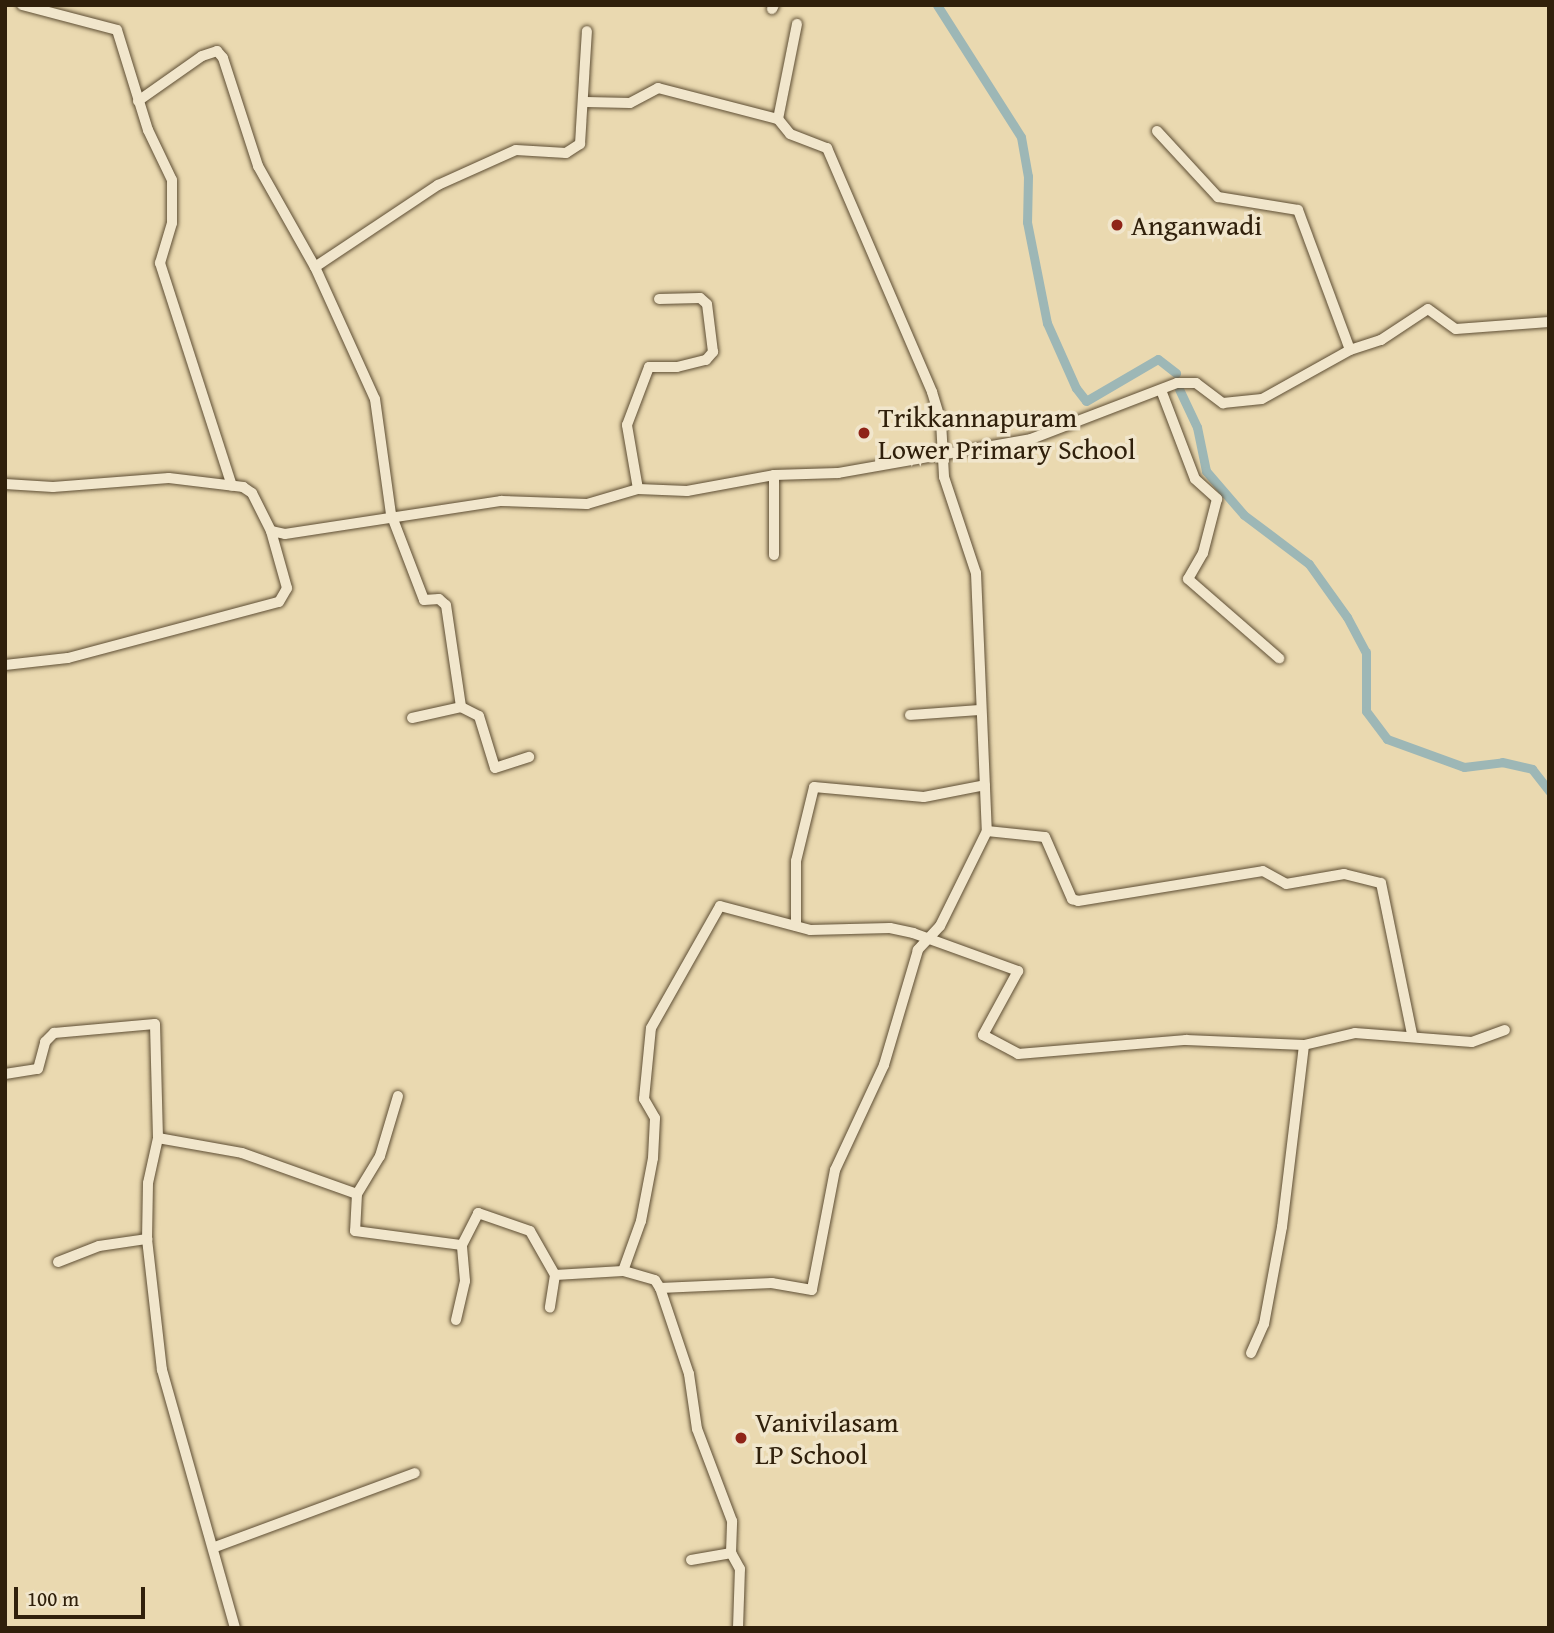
<!DOCTYPE html>
<style>
body{margin:0}
#map{position:relative;width:1554px;height:1633px;overflow:hidden;background:#ead9b0;font-family:"Gentium Book Plus",serif}
div>[style]{position:absolute}
.canal>*{height:9px;margin:-4.5px;padding:0 4.5px;transform-origin:4.5px;border-radius:4.5px;background:#9db7b6}
.roads{filter:drop-shadow(0 0 2px #5e4e34) drop-shadow(0 0 2px #5e4e34)}
.minor>*{height:10px;margin:-5px;padding:0 5px;transform-origin:5px;border-radius:5px;background:#f1e6cc}
.dots>*{width:19px;height:19px;translate:-50% -50%;box-sizing:border-box;border:4px solid #f1e6cc;border-radius:50%}
span{translate:-50% -50%;white-space:nowrap;text-align:center;line-height:1.15;-webkit-text-stroke:7px #f1e6cc;paint-order:stroke}
.poi-label{font-size:28px;color:#30200b}
.left{translate:0 -50%;text-align:left}
.frame{position:absolute;inset:0;border:7px solid #30200b;pointer-events:none}
.scale{position:absolute;left:14px;top:1587px;width:131px;height:32px;box-sizing:border-box;border:4px solid #30200b;border-top:0;padding-left:9px;font-size:21px;line-height:24px;white-space:nowrap;color:#30200b;-webkit-text-stroke:5px #f1e6cc;paint-order:stroke}
</style>
<div id="map">
<div class="canal">
<div style="left:937px;top:5px;width:156px;rotate:57.5deg"></div>
<div style="left:1021px;top:137px;width:40px;rotate:80deg"></div>
<div style="left:1028px;top:176px;width:46px;rotate:91.2deg"></div>
<div style="left:1027px;top:222px;width:103px;rotate:78.8deg"></div>
<div style="left:1047px;top:323px;width:71px;rotate:66deg"></div>
<div style="left:1076px;top:388px;width:16px;rotate:52deg"></div>
<div style="left:1086px;top:401px;width:83px;rotate:-30.3deg"></div>
<div style="left:1158px;top:359px;width:23px;rotate:38deg"></div>
<div style="left:1179px;top:389px;width:42px;rotate:64.7deg"></div>
<div style="left:1197px;top:427px;width:45px;rotate:78.4deg"></div>
<div style="left:1206px;top:471px;width:58px;rotate:49.2deg"></div>
<div style="left:1244px;top:515px;width:81px;rotate:37deg"></div>
<div style="left:1309px;top:564px;width:65px;rotate:54.4deg"></div>
<div style="left:1347px;top:617px;width:40px;rotate:62deg"></div>
<div style="left:1366px;top:652px;width:59px;rotate:90deg"></div>
<div style="left:1366px;top:711px;width:35px;rotate:53deg"></div>
<div style="left:1387px;top:739px;width:82px;rotate:20deg"></div>
<div style="left:1464px;top:767px;width:38px;rotate:-7deg"></div>
<div style="left:1502px;top:762px;width:31px;rotate:13deg"></div>
<div style="left:1532px;top:769px;width:28px;rotate:52deg"></div>
</div>
<div class="roads">
<div class="minor">
<div style="left:22px;top:5px;width:98px;rotate:14.7deg"></div>
<div style="left:117px;top:30px;width:105px;rotate:72.8deg"></div>
<div style="left:148px;top:130px;width:55px;rotate:64.4deg"></div>
<div style="left:172px;top:180px;width:43px;rotate:90deg"></div>
<div style="left:172px;top:223px;width:42px;rotate:106.7deg"></div>
<div style="left:160px;top:263px;width:234px;rotate:72.1deg"></div>
<div style="left:772px;top:9px;width:4px;rotate:-63deg"></div>
<div style="left:138px;top:101px;width:78px;rotate:-35.1deg"></div>
<div style="left:202px;top:56px;width:16px;rotate:-18deg"></div>
<div style="left:217px;top:51px;width:9px;rotate:49deg"></div>
<div style="left:223px;top:58px;width:114px;rotate:72deg"></div>
<div style="left:258px;top:166px;width:116px;rotate:60.6deg"></div>
<div style="left:315px;top:267px;width:145px;rotate:65.6deg"></div>
<div style="left:375px;top:399px;width:116px;rotate:82.1deg"></div>
<div style="left:391px;top:514px;width:92px;rotate:69deg"></div>
<div style="left:424px;top:600px;width:15px;rotate:-4deg"></div>
<div style="left:439px;top:599px;width:9px;rotate:41deg"></div>
<div style="left:446px;top:605px;width:103px;rotate:81.6deg"></div>
<div style="left:586px;top:102px;width:44px;rotate:1.3deg"></div>
<div style="left:630px;top:103px;width:32px;rotate:-28deg"></div>
<div style="left:658px;top:88px;width:124px;rotate:14.5deg"></div>
<div style="left:778px;top:119px;width:19px;rotate:51deg"></div>
<div style="left:790px;top:134px;width:40px;rotate:21deg"></div>
<div style="left:827px;top:148px;width:266px;rotate:66.7deg"></div>
<div style="left:932px;top:392px;width:30px;rotate:73deg"></div>
<div style="left:941px;top:421px;width:56px;rotate:86.9deg"></div>
<div style="left:944px;top:477px;width:101px;rotate:71.6deg"></div>
<div style="left:976px;top:573px;width:258px;rotate:87.6deg"></div>
<div style="left:987px;top:831px;width:106px;rotate:116.3deg"></div>
<div style="left:940px;top:926px;width:33px;rotate:133deg"></div>
<div style="left:918px;top:950px;width:120px;rotate:106.5deg"></div>
<div style="left:884px;top:1065px;width:116px;rotate:115deg"></div>
<div style="left:835px;top:1170px;width:122px;rotate:100.9deg"></div>
<div style="left:812px;top:1290px;width:41px;rotate:-170.1deg"></div>
<div style="left:772px;top:1283px;width:112px;rotate:177.4deg"></div>
<div style="left:778px;top:119px;width:97px;rotate:-78.7deg"></div>
<div style="left:1157px;top:131px;width:90px;rotate:47.3deg"></div>
<div style="left:1218px;top:197px;width:81px;rotate:9.2deg"></div>
<div style="left:1298px;top:210px;width:149px;rotate:69.6deg"></div>
<div style="left:315px;top:267px;width:148px;rotate:-33.7deg"></div>
<div style="left:438px;top:185px;width:85px;rotate:-24.2deg"></div>
<div style="left:516px;top:150px;width:50px;rotate:3.4deg"></div>
<div style="left:566px;top:153px;width:17px;rotate:-33deg"></div>
<div style="left:580px;top:144px;width:113px;rotate:-86.5deg"></div>
<div style="left:1161px;top:390px;width:95px;rotate:69.1deg"></div>
<div style="left:1195px;top:479px;width:30px;rotate:42deg"></div>
<div style="left:1217px;top:499px;width:56px;rotate:104.5deg"></div>
<div style="left:1203px;top:553px;width:30px;rotate:120deg"></div>
<div style="left:1188px;top:579px;width:121px;rotate:41deg"></div>
<div style="left:5px;top:484px;width:48px;rotate:3.6deg"></div>
<div style="left:53px;top:487px;width:116px;rotate:-4.4deg"></div>
<div style="left:169px;top:478px;width:75px;rotate:6.9deg"></div>
<div style="left:243px;top:487px;width:11px;rotate:34deg"></div>
<div style="left:252px;top:493px;width:42px;rotate:63.4deg"></div>
<div style="left:271px;top:531px;width:14px;rotate:12deg"></div>
<div style="left:285px;top:534px;width:219px;rotate:-8.7deg"></div>
<div style="left:501px;top:501px;width:86px;rotate:2deg"></div>
<div style="left:587px;top:504px;width:53px;rotate:-16.4deg"></div>
<div style="left:638px;top:489px;width:49px;rotate:2.3deg"></div>
<div style="left:687px;top:491px;width:88px;rotate:-10.4deg"></div>
<div style="left:774px;top:475px;width:64px;rotate:-1.8deg"></div>
<div style="left:838px;top:473px;width:196px;rotate:-10deg"></div>
<div style="left:1031px;top:439px;width:156px;rotate:-21deg"></div>
<div style="left:1177px;top:383px;width:19px"></div>
<div style="left:1196px;top:383px;width:34px;rotate:37deg"></div>
<div style="left:1223px;top:403px;width:39px;rotate:-6deg"></div>
<div style="left:1262px;top:399px;width:101px;rotate:-29.1deg"></div>
<div style="left:1350px;top:350px;width:33px;rotate:-18deg"></div>
<div style="left:1381px;top:340px;width:56px;rotate:-33.4deg"></div>
<div style="left:1428px;top:309px;width:34px;rotate:36deg"></div>
<div style="left:1456px;top:329px;width:93px;rotate:-4.3deg"></div>
<div style="left:638px;top:489px;width:65px;rotate:-99.8deg"></div>
<div style="left:627px;top:425px;width:62px;rotate:-69.2deg"></div>
<div style="left:649px;top:367px;width:28px"></div>
<div style="left:677px;top:367px;width:30px;rotate:-14deg"></div>
<div style="left:706px;top:360px;width:11px;rotate:-49deg"></div>
<div style="left:713px;top:352px;width:48px;rotate:-97.1deg"></div>
<div style="left:707px;top:304px;width:9px;rotate:-139deg"></div>
<div style="left:700px;top:298px;width:41px;rotate:178.6deg"></div>
<div style="left:774px;top:555px;width:80px;rotate:-90deg"></div>
<div style="left:5px;top:665px;width:63px;rotate:-6.3deg"></div>
<div style="left:68px;top:658px;width:218px;rotate:-14.9deg"></div>
<div style="left:279px;top:602px;width:16px;rotate:-60deg"></div>
<div style="left:287px;top:588px;width:59px;rotate:-105.7deg"></div>
<div style="left:461px;top:707px;width:20px;rotate:27deg"></div>
<div style="left:479px;top:716px;width:54px;rotate:72.9deg"></div>
<div style="left:495px;top:768px;width:36px;rotate:-18deg"></div>
<div style="left:910px;top:715px;width:68px;rotate:-4.2deg"></div>
<div style="left:412px;top:718px;width:50px;rotate:-12.7deg"></div>
<div style="left:987px;top:831px;width:58px;rotate:5.9deg"></div>
<div style="left:1045px;top:837px;width:68px;rotate:66.5deg"></div>
<div style="left:1072px;top:899px;width:6px;rotate:18deg"></div>
<div style="left:1078px;top:901px;width:187px;rotate:-9.2deg"></div>
<div style="left:1263px;top:871px;width:26px;rotate:29deg"></div>
<div style="left:1286px;top:884px;width:59px;rotate:-9.8deg"></div>
<div style="left:1344px;top:874px;width:38px;rotate:14deg"></div>
<div style="left:1381px;top:883px;width:154px;rotate:78.4deg"></div>
<div style="left:796px;top:926px;width:65px;rotate:-90deg"></div>
<div style="left:796px;top:861px;width:76px;rotate:-76.3deg"></div>
<div style="left:814px;top:787px;width:110px;rotate:5.2deg"></div>
<div style="left:924px;top:797px;width:62px;rotate:-11.1deg"></div>
<div style="left:5px;top:1074px;width:33px;rotate:-9deg"></div>
<div style="left:38px;top:1069px;width:28px;rotate:-75deg"></div>
<div style="left:45px;top:1042px;width:13px;rotate:-45deg"></div>
<div style="left:54px;top:1033px;width:101px;rotate:-5.1deg"></div>
<div style="left:155px;top:1024px;width:114px;rotate:88.5deg"></div>
<div style="left:158px;top:1138px;width:46px;rotate:102.5deg"></div>
<div style="left:148px;top:1183px;width:56px;rotate:91deg"></div>
<div style="left:147px;top:1239px;width:132px;rotate:83.5deg"></div>
<div style="left:162px;top:1370px;width:268px;rotate:74.2deg"></div>
<div style="left:398px;top:1096px;width:63px;rotate:106.7deg"></div>
<div style="left:380px;top:1156px;width:44px;rotate:121.2deg"></div>
<div style="left:357px;top:1194px;width:37px;rotate:93deg"></div>
<div style="left:355px;top:1231px;width:108px;rotate:7.5deg"></div>
<div style="left:158px;top:1138px;width:85px;rotate:10.1deg"></div>
<div style="left:242px;top:1153px;width:122px;rotate:19.6deg"></div>
<div style="left:58px;top:1262px;width:44px;rotate:-21.3deg"></div>
<div style="left:99px;top:1246px;width:49px;rotate:-8.3deg"></div>
<div style="left:555px;top:1275px;width:68px;rotate:-3.4deg"></div>
<div style="left:456px;top:1320px;width:40px;rotate:-77deg"></div>
<div style="left:465px;top:1281px;width:36px;rotate:-95deg"></div>
<div style="left:462px;top:1245px;width:36px;rotate:-63deg"></div>
<div style="left:478px;top:1213px;width:55px;rotate:19.1deg"></div>
<div style="left:530px;top:1231px;width:51px;rotate:60.4deg"></div>
<div style="left:555px;top:1275px;width:33px;rotate:99deg"></div>
<div style="left:1251px;top:1353px;width:32px;rotate:-66deg"></div>
<div style="left:1264px;top:1324px;width:99px;rotate:-79.5deg"></div>
<div style="left:1282px;top:1227px;width:183px;rotate:-83.1deg"></div>
<div style="left:215px;top:1547px;width:213px;rotate:-20.3deg"></div>
<div style="left:691px;top:1560px;width:41px;rotate:-9.9deg"></div>
<div style="left:738px;top:1628px;width:59px;rotate:-88.1deg"></div>
<div style="left:740px;top:1569px;width:18px;rotate:-119deg"></div>
<div style="left:731px;top:1553px;width:32px;rotate:-88deg"></div>
<div style="left:732px;top:1521px;width:98px;rotate:-110.8deg"></div>
<div style="left:697px;top:1429px;width:56px;rotate:-98.3deg"></div>
<div style="left:689px;top:1374px;width:91px;rotate:-108.6deg"></div>
<div style="left:660px;top:1288px;width:9px;rotate:-122deg"></div>
<div style="left:655px;top:1280px;width:33px;rotate:-164deg"></div>
<div style="left:623px;top:1271px;width:53px;rotate:-70.2deg"></div>
<div style="left:641px;top:1221px;width:64px;rotate:-79.2deg"></div>
<div style="left:653px;top:1158px;width:40px;rotate:-87.1deg"></div>
<div style="left:655px;top:1118px;width:22px;rotate:-120deg"></div>
<div style="left:644px;top:1099px;width:71px;rotate:-84.4deg"></div>
<div style="left:651px;top:1028px;width:140px;rotate:-60.5deg"></div>
<div style="left:720px;top:906px;width:93px;rotate:14.9deg"></div>
<div style="left:810px;top:930px;width:80px;rotate:-1.4deg"></div>
<div style="left:890px;top:928px;width:24px;rotate:12deg"></div>
<div style="left:913px;top:933px;width:112px;rotate:19.9deg"></div>
<div style="left:1018px;top:971px;width:73px;rotate:118.7deg"></div>
<div style="left:983px;top:1035px;width:40px;rotate:28deg"></div>
<div style="left:1018px;top:1054px;width:169px;rotate:-4.8deg"></div>
<div style="left:1186px;top:1040px;width:118px;rotate:2.4deg"></div>
<div style="left:1304px;top:1045px;width:52px;rotate:-13.2deg"></div>
<div style="left:1355px;top:1033px;width:117px;rotate:4.4deg"></div>
<div style="left:1472px;top:1042px;width:35px;rotate:-20deg"></div>
</div>
</div>
<div class="dots">
<div style="left:1117px;top:225px;background:#8f2418"></div>
<div style="left:864px;top:433px;background:#8f2418"></div>
<div style="left:741px;top:1438px;background:#8f2418"></div>
</div>
<div class="poi-label">
<span class="left" style="left:1131px;top:225px">Anganwadi</span>
<span class="left" style="left:878px;top:433px">Trikkannapuram<br>Lower Primary School</span>
<span class="left" style="left:755px;top:1438px">Vanivilasam<br>LP School</span>
</div>
<div class="frame"></div>
<div class="scale">100 m</div>
</div>
